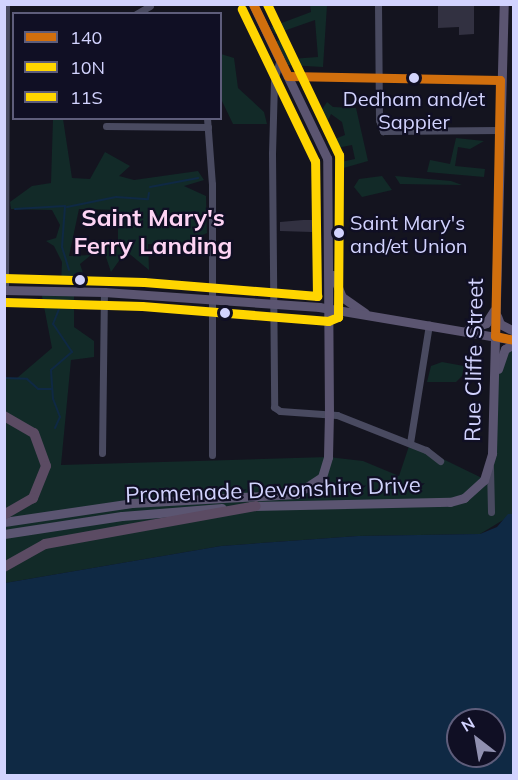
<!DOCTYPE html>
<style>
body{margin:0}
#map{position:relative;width:518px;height:780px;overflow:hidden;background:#14141f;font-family:Mulish,sans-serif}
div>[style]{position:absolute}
.green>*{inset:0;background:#122a28}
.water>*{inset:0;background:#0f2944}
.stream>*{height:2px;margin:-1px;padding:0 1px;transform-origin:1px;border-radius:1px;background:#0f2944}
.building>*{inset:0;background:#323141}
.minor>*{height:7px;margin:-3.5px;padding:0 3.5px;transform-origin:3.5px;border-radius:3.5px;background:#494a60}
.major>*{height:9px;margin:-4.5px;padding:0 4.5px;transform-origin:4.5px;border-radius:4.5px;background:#5b5571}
.highway>*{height:10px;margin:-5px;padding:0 5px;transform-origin:5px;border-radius:5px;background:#5b4b63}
.bus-1>*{height:9px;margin:-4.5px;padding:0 4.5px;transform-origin:4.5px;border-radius:4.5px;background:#d16f0d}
.bus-2>*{height:9px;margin:-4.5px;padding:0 4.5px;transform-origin:4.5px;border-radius:4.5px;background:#ffd500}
.bus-3>*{height:9px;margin:-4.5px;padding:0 4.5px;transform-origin:4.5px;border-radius:4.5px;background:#ffd500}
.dots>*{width:16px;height:16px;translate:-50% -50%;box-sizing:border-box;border:3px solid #100f24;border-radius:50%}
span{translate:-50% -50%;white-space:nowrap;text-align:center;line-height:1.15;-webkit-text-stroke:4.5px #100f24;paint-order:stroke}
.bus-label{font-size:20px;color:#d2d3fe}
.left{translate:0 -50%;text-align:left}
.street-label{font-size:22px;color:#d2d3fe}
.neighbourhood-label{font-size:24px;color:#fed4f4;font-weight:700}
.frame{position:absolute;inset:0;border:6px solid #d2d3fe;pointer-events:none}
.legend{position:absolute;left:12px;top:12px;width:210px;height:108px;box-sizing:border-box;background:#100f24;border:2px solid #5e5d7b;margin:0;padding:8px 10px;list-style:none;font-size:18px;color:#d2d3fe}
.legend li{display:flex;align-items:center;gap:12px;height:30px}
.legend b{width:30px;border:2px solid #5e5d7b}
.north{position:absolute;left:446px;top:708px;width:60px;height:60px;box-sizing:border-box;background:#100f24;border:2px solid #5e5d7b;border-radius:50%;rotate:329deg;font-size:16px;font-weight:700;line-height:24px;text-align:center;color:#d2d3fe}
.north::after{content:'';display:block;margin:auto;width:21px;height:27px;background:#9090b0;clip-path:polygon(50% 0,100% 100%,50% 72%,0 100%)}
</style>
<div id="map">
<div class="green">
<div style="clip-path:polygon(310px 5px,327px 5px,323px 67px,288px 65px,276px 41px,281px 40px,291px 59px,318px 57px,315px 20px,275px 34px,271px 27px,311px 12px)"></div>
<div style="clip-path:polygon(221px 54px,234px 58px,238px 88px,264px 112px,267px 124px,233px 124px,221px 99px)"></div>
<div style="clip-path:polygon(327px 102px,333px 107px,356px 108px,368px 161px,340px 169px,336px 163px,355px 159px,352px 145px,331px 149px,327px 142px,345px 135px,342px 122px,331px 114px,323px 131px,321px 111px)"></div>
<div style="clip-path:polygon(53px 119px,63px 119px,72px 178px,90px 179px,105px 152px,130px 166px,119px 176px,134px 180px,198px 171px,204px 180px,184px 186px,206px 196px,207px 233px,180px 246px,148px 244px,149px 270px,126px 251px,111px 272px,103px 248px,118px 244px,118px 210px,79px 209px,69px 256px,91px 255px,80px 264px,87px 285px,61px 284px,62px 262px,54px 246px,46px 241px,56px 238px,60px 225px,52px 210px,11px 209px,10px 202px,32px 186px,51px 183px)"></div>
<div style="clip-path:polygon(456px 138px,484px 141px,470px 149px,458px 147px,455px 166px,485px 169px,484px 177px,427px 172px,430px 160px,450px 164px)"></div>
<div style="clip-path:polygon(382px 176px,392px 190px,362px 197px,354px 187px,359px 179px)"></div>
<div style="clip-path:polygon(395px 176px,451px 181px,462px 185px,400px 184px)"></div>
<div style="clip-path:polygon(41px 291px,74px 291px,74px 327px,94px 341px,94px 357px,71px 360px,61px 465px,328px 457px,363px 461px,399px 476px,410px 443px,484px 479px,490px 465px,494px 385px,501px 358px,513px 344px,513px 514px,480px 534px,358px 536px,221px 546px,5px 583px,5px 378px,17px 378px,52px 348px)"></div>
<div style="clip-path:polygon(442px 362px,464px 366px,462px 376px,456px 382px,427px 382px,431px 366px)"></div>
</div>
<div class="water">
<div style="clip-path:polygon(evenodd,508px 514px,514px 514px,513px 775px,5px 775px,5px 583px,221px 546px,358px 536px,480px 534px,497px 527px,508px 514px,458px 720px,494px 720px,498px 754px,458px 756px,458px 720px)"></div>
</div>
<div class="stream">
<div style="left:150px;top:187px;width:49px;rotate:-10.6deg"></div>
<div style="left:67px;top:207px;width:50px;rotate:-11.5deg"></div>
<div style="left:116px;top:197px;width:32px;rotate:4deg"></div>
<div style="left:148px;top:199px;width:6px;rotate:-81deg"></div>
<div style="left:15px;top:209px;width:50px;rotate:-3.4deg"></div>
<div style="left:65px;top:206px;width:41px;rotate:94.2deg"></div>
<div style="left:62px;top:247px;width:24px;rotate:73deg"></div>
<div style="left:4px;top:378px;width:23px;rotate:2deg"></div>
<div style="left:27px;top:379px;width:15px;rotate:42deg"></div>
<div style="left:38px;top:389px;width:14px"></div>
<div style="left:55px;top:428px;width:12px;rotate:-66deg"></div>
<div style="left:60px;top:417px;width:19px;rotate:-111deg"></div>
<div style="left:53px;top:399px;width:29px;rotate:-94deg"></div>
<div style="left:51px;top:370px;width:28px;rotate:-41deg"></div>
<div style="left:72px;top:352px;width:34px;rotate:-124deg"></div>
<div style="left:53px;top:324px;width:16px;rotate:-68deg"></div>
</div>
<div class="building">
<div style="clip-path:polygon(438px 4px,474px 5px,474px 34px,459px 35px,459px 27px,438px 28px)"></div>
<div style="clip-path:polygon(303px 220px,312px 220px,312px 232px,280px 231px,280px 222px)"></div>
</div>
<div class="minor">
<div style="left:378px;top:4px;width:116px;rotate:89.5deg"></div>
<div style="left:379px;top:120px;width:12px;rotate:70deg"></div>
<div style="left:383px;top:131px;width:116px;rotate:-0.5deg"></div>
<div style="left:136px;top:14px;width:16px;rotate:-30deg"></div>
<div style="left:280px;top:58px;width:25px;rotate:104deg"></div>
<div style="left:274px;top:82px;width:71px;rotate:91.6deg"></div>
<div style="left:272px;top:153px;width:254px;rotate:89.5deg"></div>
<div style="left:274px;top:407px;width:7px;rotate:34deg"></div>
<div style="left:280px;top:411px;width:57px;rotate:4deg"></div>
<div style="left:337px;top:415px;width:96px;rotate:21.5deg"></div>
<div style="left:426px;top:450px;width:18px;rotate:38deg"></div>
<div style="left:288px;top:76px;width:212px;rotate:1.1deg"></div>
<div style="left:207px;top:118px;width:66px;rotate:85.7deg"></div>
<div style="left:212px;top:184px;width:271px;rotate:90deg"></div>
<div style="left:106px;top:126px;width:102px;rotate:0.6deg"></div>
<div style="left:5px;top:290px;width:286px;rotate:-89.8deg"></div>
<div style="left:410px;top:443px;width:120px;rotate:-80.9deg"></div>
<div style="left:102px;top:453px;width:161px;rotate:-89.3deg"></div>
<div style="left:490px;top:467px;width:45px;rotate:88.7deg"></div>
</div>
<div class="major">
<div style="left:333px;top:275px;width:24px;rotate:68deg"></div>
<div style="left:342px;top:297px;width:28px;rotate:35deg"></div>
<div style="left:4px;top:290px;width:100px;rotate:1.1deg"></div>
<div style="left:104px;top:292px;width:216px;rotate:4deg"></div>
<div style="left:319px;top:307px;width:198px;rotate:9.6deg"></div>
<div style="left:497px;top:316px;width:9px;rotate:69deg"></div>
<div style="left:500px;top:324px;width:16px;rotate:27deg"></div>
<div style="left:468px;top:329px;width:19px;rotate:-18deg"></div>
<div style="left:486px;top:323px;width:15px;rotate:-58deg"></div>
<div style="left:498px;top:369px;width:21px;rotate:-71deg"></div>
<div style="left:505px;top:349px;width:10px;rotate:-29deg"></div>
<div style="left:251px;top:506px;width:199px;rotate:-1.2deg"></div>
<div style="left:450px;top:502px;width:15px;rotate:-16deg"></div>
<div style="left:464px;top:498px;width:27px;rotate:-42deg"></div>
<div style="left:484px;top:480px;width:28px;rotate:-73deg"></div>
<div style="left:492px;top:453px;width:449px;rotate:-88.5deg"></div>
<div style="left:4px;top:522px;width:129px;rotate:-8.4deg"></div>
<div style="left:132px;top:503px;width:164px;rotate:-3.1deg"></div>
<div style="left:296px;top:494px;width:31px;rotate:-33deg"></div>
<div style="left:322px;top:477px;width:21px;rotate:-73deg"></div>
<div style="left:328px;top:457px;width:43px;rotate:-88.7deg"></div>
<div style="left:329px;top:414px;width:256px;rotate:-90.4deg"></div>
<div style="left:327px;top:158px;width:171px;rotate:-115.7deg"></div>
<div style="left:4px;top:534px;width:119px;rotate:-8.7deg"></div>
<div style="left:122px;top:516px;width:100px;rotate:-4.6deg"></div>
</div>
<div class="highway">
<div style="left:4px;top:416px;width:34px;rotate:30deg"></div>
<div style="left:34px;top:433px;width:35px;rotate:70deg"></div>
<div style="left:46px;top:466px;width:35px;rotate:112deg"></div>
<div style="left:33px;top:498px;width:34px;rotate:150deg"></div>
<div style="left:4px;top:567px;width:47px;rotate:-29.3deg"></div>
<div style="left:45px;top:544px;width:214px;rotate:-10.2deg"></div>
</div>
<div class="bus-1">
<div style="left:253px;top:4px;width:80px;rotate:64.1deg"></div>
<div style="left:288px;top:76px;width:212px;rotate:1.1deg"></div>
<div style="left:500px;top:80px;width:256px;rotate:91.1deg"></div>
<div style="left:495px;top:336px;width:19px;rotate:12deg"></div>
</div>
<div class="bus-2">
<div style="left:4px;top:302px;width:138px;rotate:1.7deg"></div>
<div style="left:142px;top:306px;width:187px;rotate:4.6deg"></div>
<div style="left:328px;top:321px;width:11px;rotate:-22deg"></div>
<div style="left:338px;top:317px;width:162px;rotate:-89.6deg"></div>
<div style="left:339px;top:155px;width:167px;rotate:-115.5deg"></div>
</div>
<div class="bus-3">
<div style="left:4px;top:278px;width:140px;rotate:1.6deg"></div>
<div style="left:144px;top:282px;width:174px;rotate:4.6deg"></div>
<div style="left:317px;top:296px;width:135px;rotate:-90.8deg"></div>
<div style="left:315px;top:161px;width:169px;rotate:-115.7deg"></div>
</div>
<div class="dots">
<div style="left:414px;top:78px;background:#d2d3fe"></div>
<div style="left:339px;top:233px;background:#d2d3fe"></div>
<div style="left:80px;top:280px;background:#d2d3fe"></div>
<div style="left:225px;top:313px;background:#d2d3fe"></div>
</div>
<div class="bus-label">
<span style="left:414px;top:110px">Dedham and/et<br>Sappier</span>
<span class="left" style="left:350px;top:234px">Saint Mary's<br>and/et Union</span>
</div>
<div class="street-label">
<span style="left:474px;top:360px;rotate:-89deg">Rue Cliffe Street</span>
<span style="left:273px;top:490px;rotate:-2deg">Promenade Devonshire Drive</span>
</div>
<div class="neighbourhood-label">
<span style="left:153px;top:232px">Saint Mary's<br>Ferry Landing</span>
</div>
<div class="frame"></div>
<ul class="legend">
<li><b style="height:8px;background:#d16f0d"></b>140</li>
<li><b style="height:8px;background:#ffd500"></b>10N</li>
<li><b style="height:8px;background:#ffd500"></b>11S</li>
</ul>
<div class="north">N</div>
</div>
